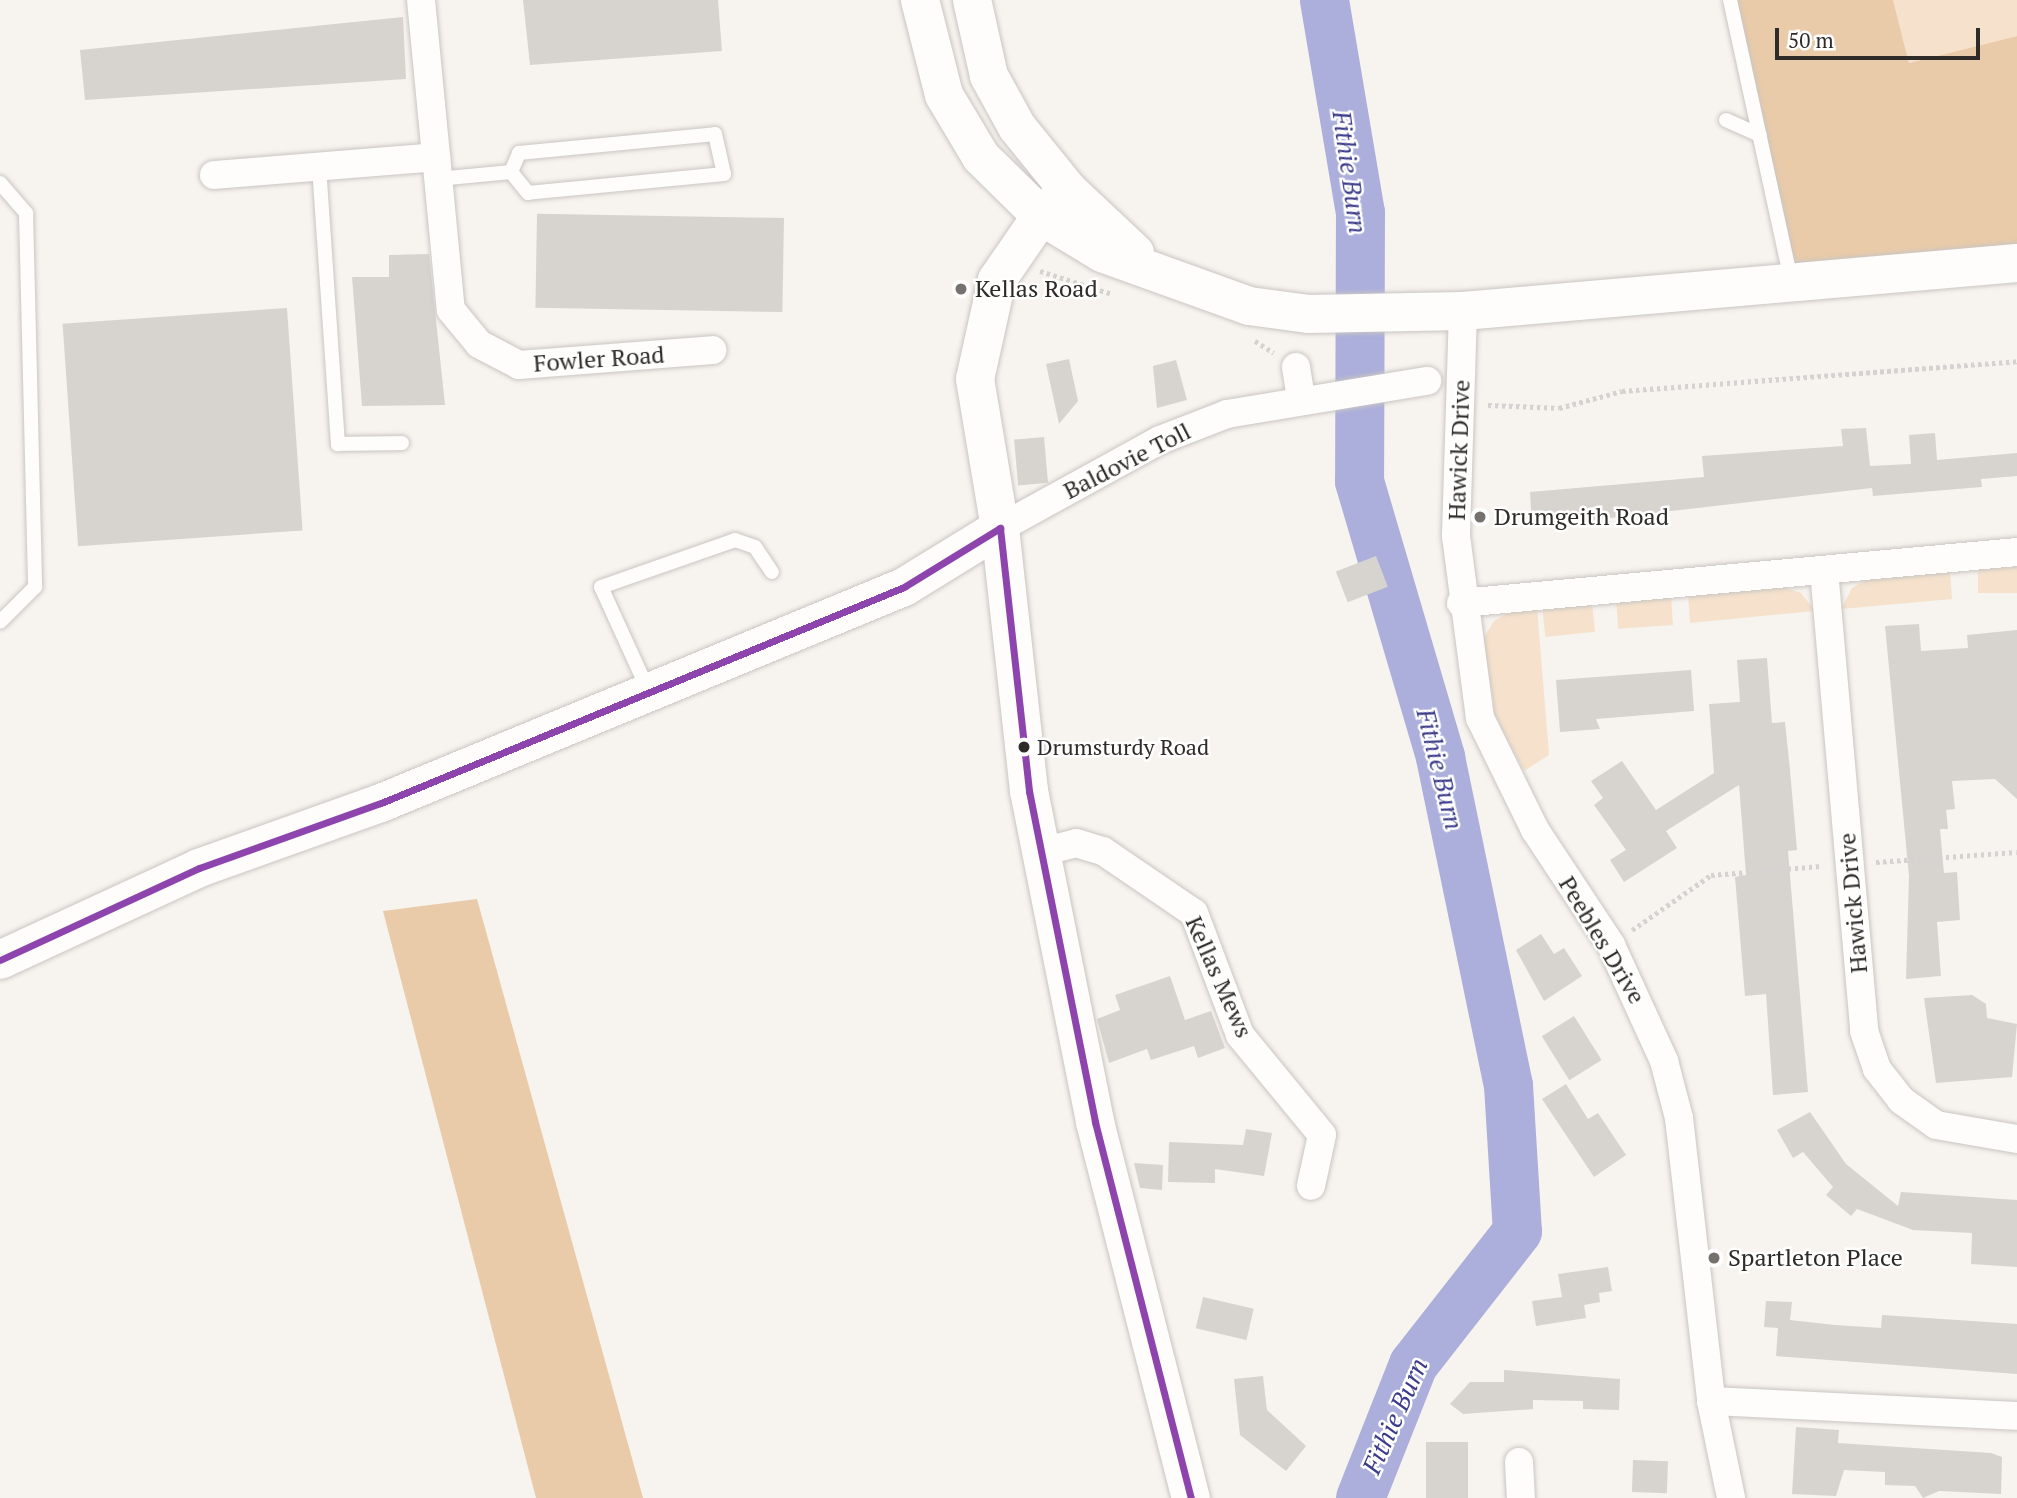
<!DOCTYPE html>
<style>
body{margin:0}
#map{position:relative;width:2017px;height:1498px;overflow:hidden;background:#f7f3ee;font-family:"PT Serif",serif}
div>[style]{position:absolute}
.green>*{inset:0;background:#f6e2cc;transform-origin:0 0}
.forest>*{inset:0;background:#e9cba9}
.river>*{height:49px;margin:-24.5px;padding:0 24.5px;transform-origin:24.5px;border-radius:24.5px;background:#acafdb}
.building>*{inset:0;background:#d7d4d0;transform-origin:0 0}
.path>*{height:4.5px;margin-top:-2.25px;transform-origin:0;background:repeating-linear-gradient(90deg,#d4d3d1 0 3.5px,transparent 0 7px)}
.roads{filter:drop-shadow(0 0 2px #c9c6c3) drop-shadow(0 0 2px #c9c6c3)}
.service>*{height:14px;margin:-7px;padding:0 7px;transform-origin:7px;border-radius:7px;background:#fefdfc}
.minor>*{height:28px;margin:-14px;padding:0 14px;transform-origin:14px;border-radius:14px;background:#fefdfc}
.secondary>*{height:38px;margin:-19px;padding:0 19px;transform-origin:19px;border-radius:19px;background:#fefdfc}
.bus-1>*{height:7px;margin:-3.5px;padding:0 3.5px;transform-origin:3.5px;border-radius:3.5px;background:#8e44ad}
.dots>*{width:19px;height:19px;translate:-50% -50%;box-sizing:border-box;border:4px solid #fff;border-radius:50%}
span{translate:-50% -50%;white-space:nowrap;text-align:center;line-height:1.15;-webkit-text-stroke:5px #fff;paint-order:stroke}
.bus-label{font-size:22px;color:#2f2b28}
.left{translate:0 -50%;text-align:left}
.poi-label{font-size:24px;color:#2f2b28}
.street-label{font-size:24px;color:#2f2b28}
.water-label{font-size:26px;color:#3d3c8a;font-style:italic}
.scale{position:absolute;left:1775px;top:28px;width:205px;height:32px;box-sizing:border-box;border:4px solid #2f2b28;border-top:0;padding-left:9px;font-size:21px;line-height:24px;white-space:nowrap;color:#2f2b28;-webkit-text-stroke:5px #fff;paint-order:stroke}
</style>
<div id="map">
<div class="green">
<div style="clip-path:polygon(1893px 0,2017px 0,2017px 36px,1909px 63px)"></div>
<div style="left:2017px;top:565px;width:28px;height:39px;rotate:90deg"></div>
<div style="clip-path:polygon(1950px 572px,1952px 599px,1841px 609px,1852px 588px,1870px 578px)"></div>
<div style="clip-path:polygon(1780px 586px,1801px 593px,1815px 611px,1690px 623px,1688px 594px)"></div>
<div style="left:1671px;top:596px;width:29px;height:55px;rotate:86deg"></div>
<div style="left:1592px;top:603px;width:29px;height:50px;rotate:84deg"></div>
<div style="clip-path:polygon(1537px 608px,1549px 755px,1524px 771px,1495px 715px,1483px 639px,1494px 621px,1513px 610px)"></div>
</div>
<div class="forest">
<div style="clip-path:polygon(1730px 0,1893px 0,1909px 63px,2017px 36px,2017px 264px,1791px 280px)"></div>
<div style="clip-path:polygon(477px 899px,643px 1498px,536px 1498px,383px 911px)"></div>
</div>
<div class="river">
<div style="left:1324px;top:0;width:215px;rotate:80.4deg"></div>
<div style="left:1360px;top:212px;width:269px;rotate:90.2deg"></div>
<div style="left:1359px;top:481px;width:288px;rotate:73.6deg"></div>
<div style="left:1440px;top:757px;width:335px;rotate:78.3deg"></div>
<div style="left:1508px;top:1085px;width:146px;rotate:86.5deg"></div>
<div style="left:1517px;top:1231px;width:169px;rotate:128deg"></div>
<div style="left:1413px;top:1364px;width:144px;rotate:111.6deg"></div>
</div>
<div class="building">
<div style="clip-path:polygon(523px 0,718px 0,722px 51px,530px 65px)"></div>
<div style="clip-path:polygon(403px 17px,406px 79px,85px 100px,80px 50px)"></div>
<div style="left:784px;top:218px;width:94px;height:247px;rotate:91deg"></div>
<div style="clip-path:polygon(429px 254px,445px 405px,362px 406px,352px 277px,389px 277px,389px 255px)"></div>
<div style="left:287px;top:308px;width:223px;height:225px;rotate:86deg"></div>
<div style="clip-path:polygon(1069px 359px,1078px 401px,1059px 424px,1046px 364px)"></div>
<div style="clip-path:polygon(1176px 360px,1187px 400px,1157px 408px,1153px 366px)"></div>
<div style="clip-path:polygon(1866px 428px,1870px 466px,1911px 464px,1909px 435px,1935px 433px,1937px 460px,2017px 453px,2017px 476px,1981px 479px,1982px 487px,1873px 496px,1872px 488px,1532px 527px,1530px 492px,1704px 477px,1702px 456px,1843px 446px,1841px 429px)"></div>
<div style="left:1044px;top:437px;width:46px;height:30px;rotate:85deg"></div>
<div style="left:1376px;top:556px;width:33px;height:43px;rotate:69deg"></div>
<div style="clip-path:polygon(1919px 624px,1921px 651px,1968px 648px,1967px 635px,2017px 630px,2017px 799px,1995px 779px,1952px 781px,1955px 809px,1946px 810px,1948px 829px,1940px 829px,1944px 873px,1957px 872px,1960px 920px,1937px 922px,1941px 976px,1906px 979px,1909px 876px,1885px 626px)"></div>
<div style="clip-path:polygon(1767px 658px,1772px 723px,1785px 722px,1790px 770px,1797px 850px,1788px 851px,1808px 1092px,1773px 1095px,1766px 994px,1745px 996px,1735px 877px,1746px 875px,1739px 785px,1666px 831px,1677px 848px,1624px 882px,1610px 860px,1626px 850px,1594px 805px,1603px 798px,1591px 781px,1622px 761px,1656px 810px,1714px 773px,1709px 704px,1740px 702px,1737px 660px)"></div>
<div style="clip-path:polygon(1691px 670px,1694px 711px,1596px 719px,1600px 729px,1560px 732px,1556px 680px)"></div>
<div style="clip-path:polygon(1541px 934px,1554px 954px,1564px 948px,1582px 976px,1544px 1001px,1516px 950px)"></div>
<div style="clip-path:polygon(1170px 976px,1185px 1020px,1211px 1011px,1225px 1048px,1198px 1058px,1194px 1046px,1151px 1060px,1147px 1049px,1109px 1063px,1097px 1019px,1120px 1010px,1115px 995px)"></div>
<div style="clip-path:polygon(1972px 995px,1986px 1004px,1987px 1018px,2017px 1024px,2012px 1077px,1936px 1083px,1924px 998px)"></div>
<div style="left:1574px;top:1016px;width:52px;height:38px;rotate:58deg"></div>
<div style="clip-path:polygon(1566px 1084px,1588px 1119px,1598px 1113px,1626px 1155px,1594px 1177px,1542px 1099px)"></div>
<div style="clip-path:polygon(1810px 1112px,1846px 1164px,1898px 1206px,1901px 1192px,2017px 1200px,2017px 1267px,1971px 1264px,1972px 1233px,1913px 1230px,1857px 1209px,1851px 1216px,1826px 1195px,1833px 1187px,1803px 1152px,1793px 1158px,1777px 1130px)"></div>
<div style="clip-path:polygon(1246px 1129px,1272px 1133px,1264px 1176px,1215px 1169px,1215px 1183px,1168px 1182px,1169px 1142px,1243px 1145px)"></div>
<div style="clip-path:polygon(1134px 1163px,1163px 1165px,1162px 1190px,1140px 1188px)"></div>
<div style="clip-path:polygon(1608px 1267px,1612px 1291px,1599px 1293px,1600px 1302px,1584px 1305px,1586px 1318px,1536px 1326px,1532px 1301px,1562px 1297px,1558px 1274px)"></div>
<div style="left:1203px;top:1297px;width:52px;height:32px;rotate:13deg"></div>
<div style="clip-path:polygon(1766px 1301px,1792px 1302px,1790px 1320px,1835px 1325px,1881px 1328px,1882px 1315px,2017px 1324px,2017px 1374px,1776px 1356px,1778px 1328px,1764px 1327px)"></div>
<div style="clip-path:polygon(1504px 1370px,1620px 1379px,1619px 1410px,1583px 1409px,1583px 1401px,1533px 1400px,1533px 1409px,1463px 1414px,1450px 1404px,1470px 1382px,1504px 1382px)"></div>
<div style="clip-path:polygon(1263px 1376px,1267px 1410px,1306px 1446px,1286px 1471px,1240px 1435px,1234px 1379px)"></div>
<div style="clip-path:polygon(1796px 1427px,1839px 1430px,1838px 1443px,1991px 1453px,2002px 1457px,2001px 1494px,1939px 1491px,1923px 1498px,1915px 1486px,1885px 1485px,1885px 1472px,1844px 1470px,1836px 1496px,1792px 1494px)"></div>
<div style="left:1426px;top:1442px;width:42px;height:56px"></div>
<div style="left:1633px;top:1460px;width:35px;height:32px;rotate:2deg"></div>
</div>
<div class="path">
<div style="left:1040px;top:271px;width:76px;rotate:17.7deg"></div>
<div style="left:1255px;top:341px;width:22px;rotate:32deg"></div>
<div style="left:1488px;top:405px;width:71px;rotate:2.4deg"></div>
<div style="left:1559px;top:408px;width:65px;rotate:-15.1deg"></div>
<div style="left:1622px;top:391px;width:396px;rotate:-4.3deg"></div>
<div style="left:1876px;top:862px;width:141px;rotate:-4.1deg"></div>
<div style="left:1632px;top:930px;width:96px;rotate:-34.8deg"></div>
<div style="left:1711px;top:875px;width:111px;rotate:-4.6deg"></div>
</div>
<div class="roads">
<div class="service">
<div style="left:1730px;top:0;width:287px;rotate:77.7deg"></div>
<div style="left:1726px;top:120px;width:37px;rotate:24deg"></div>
<div style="left:319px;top:166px;width:279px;rotate:86.1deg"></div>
<div style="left:338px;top:444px;width:64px;rotate:-0.9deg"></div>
<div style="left:438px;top:179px;width:73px;rotate:-5.5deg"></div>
<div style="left:511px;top:172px;width:21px;rotate:-67deg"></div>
<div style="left:519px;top:153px;width:197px;rotate:-5.5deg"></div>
<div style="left:715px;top:134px;width:41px;rotate:77.3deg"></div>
<div style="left:724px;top:174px;width:197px;rotate:174.5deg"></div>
<div style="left:528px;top:193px;width:27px;rotate:-129deg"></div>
<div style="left:0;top:183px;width:40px;rotate:49deg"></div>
<div style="left:26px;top:213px;width:374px;rotate:88.6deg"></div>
<div style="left:35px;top:587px;width:49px;rotate:135deg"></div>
<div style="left:648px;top:690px;width:113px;rotate:-114.5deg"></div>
<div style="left:601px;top:587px;width:142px;rotate:-19.3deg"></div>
<div style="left:735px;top:540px;width:21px;rotate:19deg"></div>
<div style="left:755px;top:547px;width:30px;rotate:56deg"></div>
</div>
<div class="minor">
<div style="left:421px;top:0;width:311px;rotate:84.5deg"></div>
<div style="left:451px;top:310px;width:44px;rotate:50.5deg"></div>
<div style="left:479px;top:344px;width:45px;rotate:27.7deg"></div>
<div style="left:519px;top:365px;width:194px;rotate:-4.4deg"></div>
<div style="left:214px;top:175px;width:223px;rotate:-4.6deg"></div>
<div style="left:1463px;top:311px;width:225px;rotate:91.8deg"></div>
<div style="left:1456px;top:536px;width:184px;rotate:82.5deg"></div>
<div style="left:1480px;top:718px;width:125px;rotate:63.8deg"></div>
<div style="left:1535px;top:830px;width:138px;rotate:56.5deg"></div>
<div style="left:1611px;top:945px;width:128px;rotate:65.4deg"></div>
<div style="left:1664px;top:1061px;width:59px;rotate:75.3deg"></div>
<div style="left:1679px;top:1118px;width:285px;rotate:83.5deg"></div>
<div style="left:1711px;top:1401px;width:99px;rotate:78.3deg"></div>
<div style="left:1296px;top:367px;width:31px;rotate:81deg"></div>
<div style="left:1000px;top:528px;width:183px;rotate:-28.8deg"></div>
<div style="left:1160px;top:440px;width:72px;rotate:-21.2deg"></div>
<div style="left:1227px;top:414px;width:203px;rotate:-9.4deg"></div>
<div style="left:1824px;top:570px;width:463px;rotate:85deg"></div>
<div style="left:1864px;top:1031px;width:40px;rotate:71.1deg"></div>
<div style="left:1877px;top:1069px;width:39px;rotate:52deg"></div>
<div style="left:1901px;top:1100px;width:43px;rotate:35.5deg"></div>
<div style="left:1936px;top:1125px;width:82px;rotate:9.8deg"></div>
<div style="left:1461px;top:603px;width:558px;rotate:-5.24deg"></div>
<div style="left:1041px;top:852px;width:36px;rotate:-14deg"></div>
<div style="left:1076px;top:843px;width:28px;rotate:17deg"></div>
<div style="left:1103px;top:851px;width:110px;rotate:34.3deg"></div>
<div style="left:1194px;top:913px;width:130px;rotate:69.3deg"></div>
<div style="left:1240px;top:1035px;width:129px;rotate:50.6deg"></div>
<div style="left:1322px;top:1135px;width:52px;rotate:102.2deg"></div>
<div style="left:1711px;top:1401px;width:306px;rotate:2.8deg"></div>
<div style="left:1519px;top:1462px;width:36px;rotate:87deg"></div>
</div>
<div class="secondary">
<div style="left:920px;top:0;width:98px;rotate:75.8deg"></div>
<div style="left:944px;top:95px;width:72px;rotate:59.2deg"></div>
<div style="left:981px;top:157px;width:84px;rotate:44.5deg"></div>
<div style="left:1041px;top:216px;width:71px;rotate:31.2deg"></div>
<div style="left:1102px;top:253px;width:156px;rotate:19.8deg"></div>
<div style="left:1249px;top:306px;width:61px;rotate:7.6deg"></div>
<div style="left:1309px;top:314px;width:154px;rotate:-1.1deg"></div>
<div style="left:1463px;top:311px;width:556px;rotate:-4.95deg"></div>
<div style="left:972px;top:0;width:78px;rotate:77.4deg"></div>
<div style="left:989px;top:76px;width:58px;rotate:61.2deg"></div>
<div style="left:1017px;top:127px;width:81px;rotate:51deg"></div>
<div style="left:1068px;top:190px;width:92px;rotate:43.2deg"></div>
<div style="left:1068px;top:190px;width:37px;rotate:136deg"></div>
<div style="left:1041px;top:216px;width:78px;rotate:124.5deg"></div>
<div style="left:997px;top:280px;width:101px;rotate:102.5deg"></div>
<div style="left:975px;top:379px;width:151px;rotate:80.5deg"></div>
<div style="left:1000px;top:528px;width:265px;rotate:83.7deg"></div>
<div style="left:1029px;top:791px;width:338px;rotate:78.7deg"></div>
<div style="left:1095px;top:1122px;width:388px;rotate:75.7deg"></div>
<div style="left:0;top:960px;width:219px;rotate:-24.8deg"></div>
<div style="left:199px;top:868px;width:193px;rotate:-19.7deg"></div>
<div style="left:381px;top:803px;width:566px;rotate:-22.44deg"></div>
<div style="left:904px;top:587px;width:113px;rotate:-31.6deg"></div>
</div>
</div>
<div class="bus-1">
<div style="left:0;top:960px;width:219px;rotate:-24.8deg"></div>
<div style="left:199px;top:868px;width:193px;rotate:-19.7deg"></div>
<div style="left:381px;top:803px;width:566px;rotate:-22.44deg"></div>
<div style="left:904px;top:587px;width:113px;rotate:-31.6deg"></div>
<div style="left:1000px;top:528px;width:265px;rotate:83.7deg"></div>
<div style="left:1029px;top:791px;width:338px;rotate:78.7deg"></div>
<div style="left:1095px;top:1122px;width:388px;rotate:75.7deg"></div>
</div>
<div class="dots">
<div style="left:961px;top:289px;background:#75716d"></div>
<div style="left:1480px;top:517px;background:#75716d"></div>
<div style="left:1024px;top:747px;background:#2f2b28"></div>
<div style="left:1714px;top:1258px;background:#75716d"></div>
</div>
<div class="bus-label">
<span class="left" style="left:1037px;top:747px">Drumsturdy Road</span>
</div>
<div class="poi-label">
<span class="left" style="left:975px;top:289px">Kellas Road</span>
<span class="left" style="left:1494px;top:517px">Drumgeith Road</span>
<span class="left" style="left:1728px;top:1258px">Spartleton Place</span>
</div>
<div class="street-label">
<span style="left:599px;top:359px;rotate:-4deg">Fowler Road</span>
<span style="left:1459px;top:450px;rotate:-88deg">Hawick Drive</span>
<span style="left:1127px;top:461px;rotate:-27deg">Baldovie Toll</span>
<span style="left:1853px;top:903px;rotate:-95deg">Hawick Drive</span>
<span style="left:1602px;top:940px;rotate:59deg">Peebles Drive</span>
<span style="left:1219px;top:977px;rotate:66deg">Kellas Mews</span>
</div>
<div class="water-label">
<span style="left:1350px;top:172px;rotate:82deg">Fithie Burn</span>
<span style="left:1440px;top:769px;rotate:76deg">Fithie Burn</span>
<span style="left:1395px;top:1416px;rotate:-66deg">Fithie Burn</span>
</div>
<div class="scale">50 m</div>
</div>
